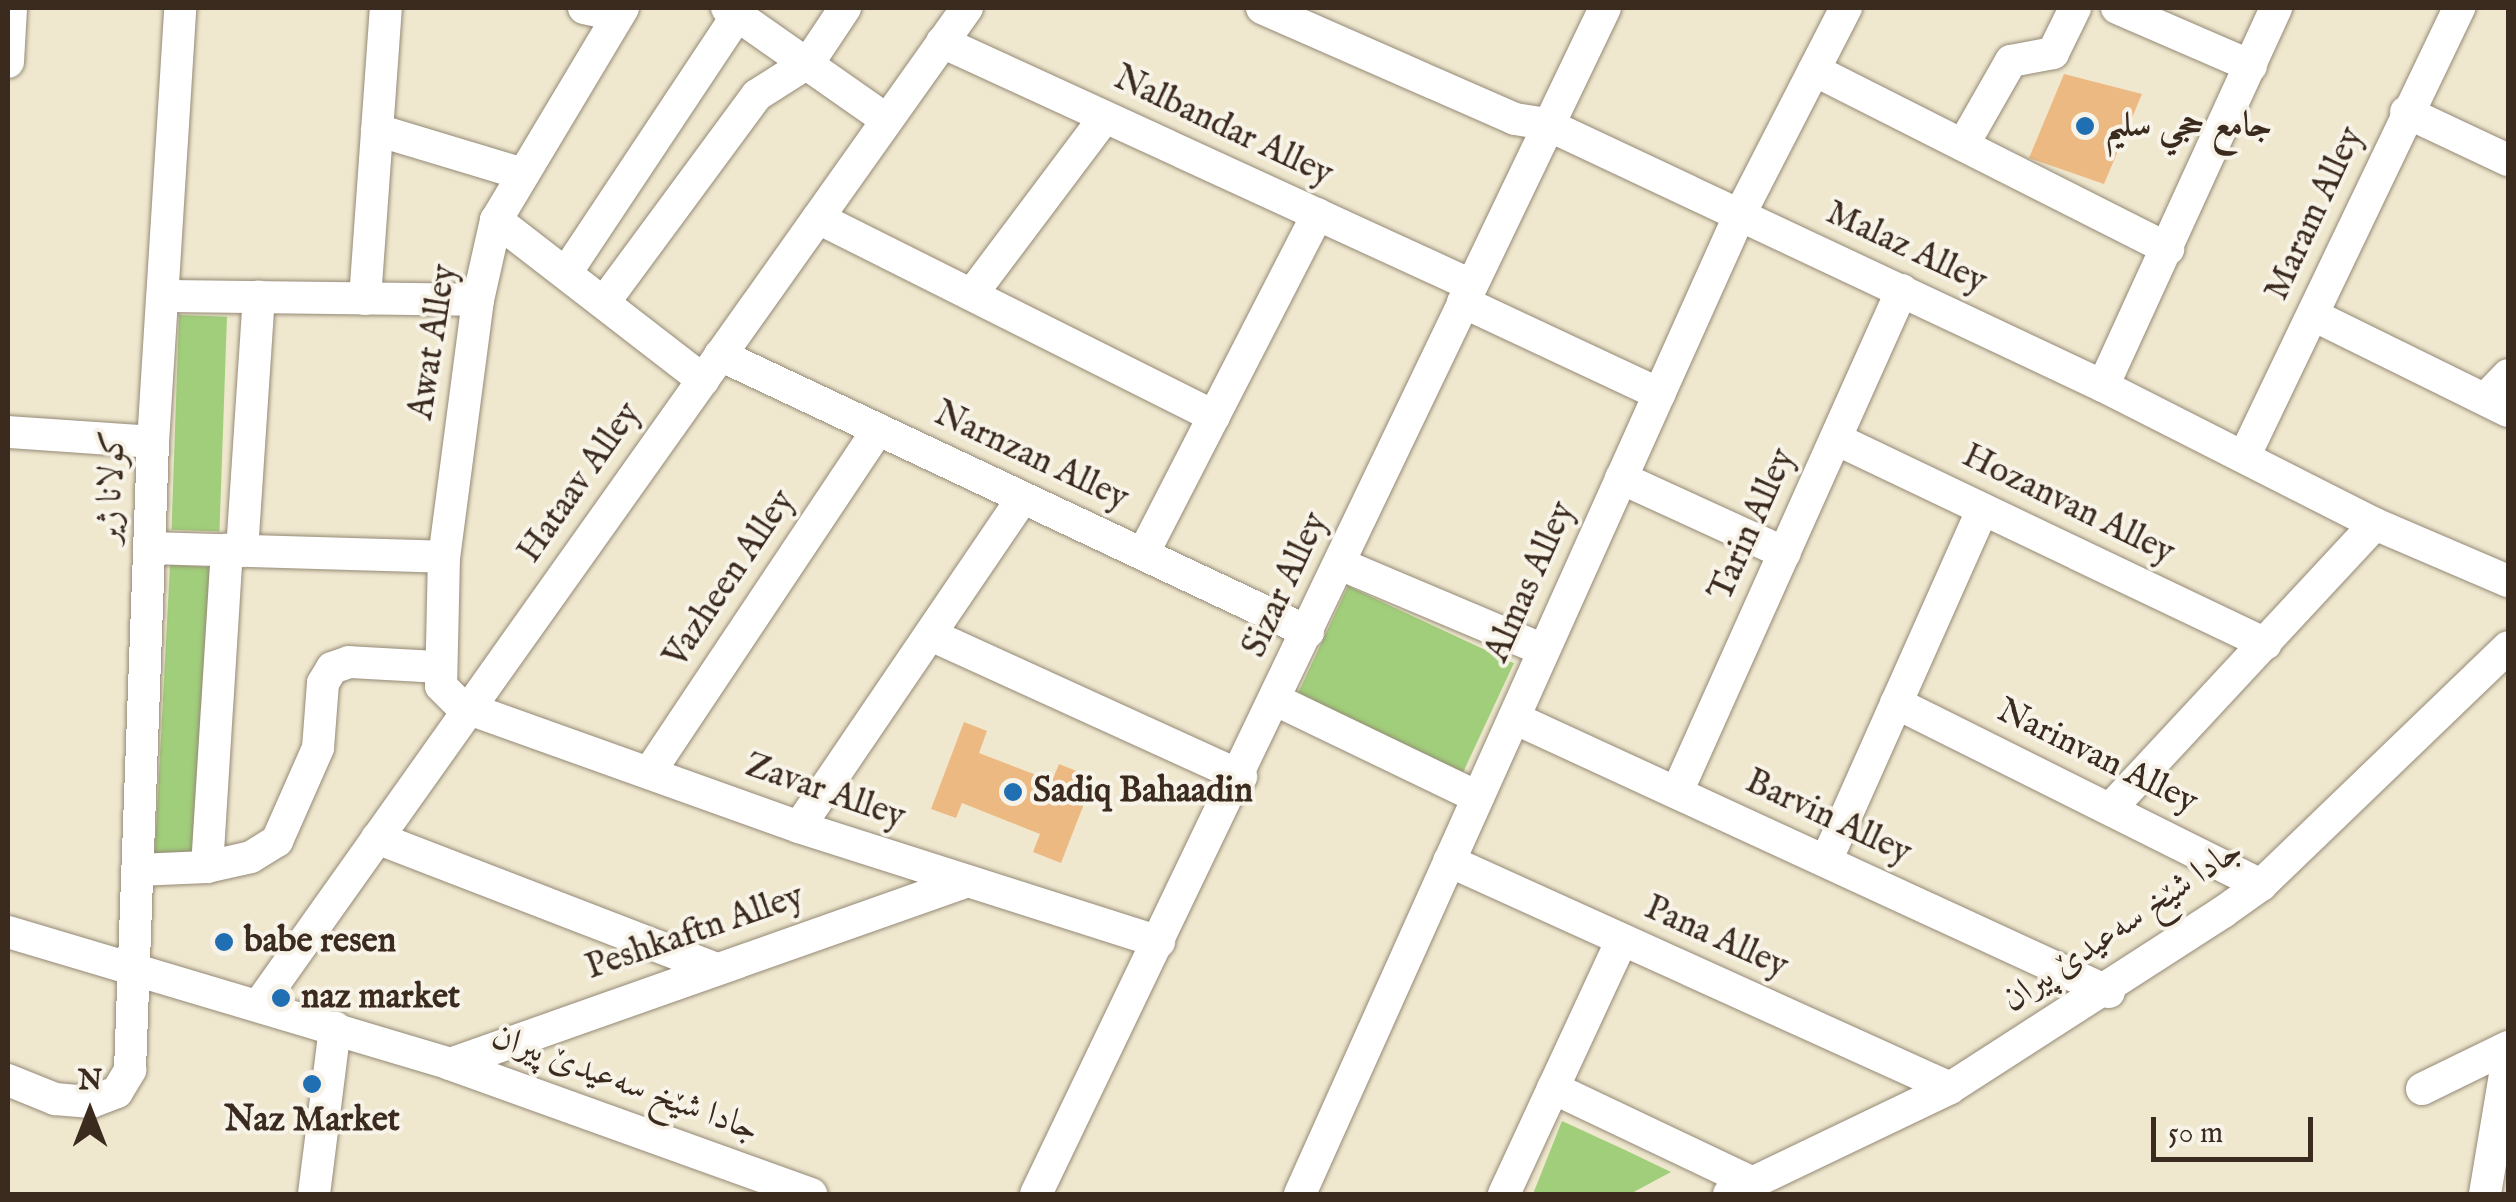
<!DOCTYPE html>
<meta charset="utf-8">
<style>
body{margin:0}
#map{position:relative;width:2516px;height:1202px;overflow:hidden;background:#efe8cf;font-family:"IM FELL English",Amiri,serif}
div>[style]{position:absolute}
.green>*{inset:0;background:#a1ce7b;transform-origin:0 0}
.building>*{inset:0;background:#edb982}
.roads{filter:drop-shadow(0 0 2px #958976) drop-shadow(0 0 2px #958976)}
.minor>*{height:32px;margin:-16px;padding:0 16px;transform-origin:16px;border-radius:16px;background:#fff}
.dots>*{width:28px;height:28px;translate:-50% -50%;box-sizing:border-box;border:5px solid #f7f3e8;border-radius:50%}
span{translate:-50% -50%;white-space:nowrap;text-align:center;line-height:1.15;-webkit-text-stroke:8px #f7f3e8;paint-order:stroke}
.poi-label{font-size:35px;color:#3b2a1e;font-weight:700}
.left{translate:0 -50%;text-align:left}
.street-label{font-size:35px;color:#3b2a1e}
.frame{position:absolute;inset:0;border:10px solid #3b2a1e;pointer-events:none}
.north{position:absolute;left:40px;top:1062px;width:100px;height:100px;-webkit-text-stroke:8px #f7f3e8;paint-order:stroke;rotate:0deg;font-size:28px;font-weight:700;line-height:40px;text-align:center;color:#3b2a1e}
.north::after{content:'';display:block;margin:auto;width:35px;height:45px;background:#3b2a1e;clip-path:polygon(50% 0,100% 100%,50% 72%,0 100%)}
.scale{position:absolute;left:2151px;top:1117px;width:162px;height:45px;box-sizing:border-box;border:5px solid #3b2a1e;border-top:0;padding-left:12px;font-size:30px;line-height:35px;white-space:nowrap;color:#3b2a1e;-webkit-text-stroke:8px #f7f3e8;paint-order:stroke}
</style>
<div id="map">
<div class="green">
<div style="left:179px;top:315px;width:48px;height:215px;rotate:2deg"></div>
<div style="left:170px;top:565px;width:40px;height:294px;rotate:3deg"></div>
<div style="left:1348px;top:586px;width:183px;height:122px;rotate:25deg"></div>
<div style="clip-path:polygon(1562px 1121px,1625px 1150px,1671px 1172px,1630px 1194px,1533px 1194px)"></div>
</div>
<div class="building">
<div style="clip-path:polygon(2064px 74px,2142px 94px,2104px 184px,2029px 158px)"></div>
<div style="clip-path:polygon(964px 722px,987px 731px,979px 753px,1052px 781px,1059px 764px,1094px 778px,1061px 863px,1033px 852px,1040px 834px,962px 803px,956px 818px,931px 809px)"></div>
</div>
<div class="roads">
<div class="minor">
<div style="left:584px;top:8px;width:35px;rotate:12deg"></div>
<div style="left:623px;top:8px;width:247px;rotate:120.9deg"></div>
<div style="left:496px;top:220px;width:82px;rotate:102.7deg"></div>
<div style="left:478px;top:300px;width:259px;rotate:97.5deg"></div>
<div style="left:444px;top:557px;width:129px;rotate:91.3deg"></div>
<div style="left:441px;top:686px;width:28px;rotate:45deg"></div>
<div style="left:461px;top:706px;width:359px;rotate:19.7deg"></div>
<div style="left:799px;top:827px;width:378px;rotate:17.7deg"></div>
<div style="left:727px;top:8px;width:195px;rotate:35deg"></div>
<div style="left:1262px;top:8px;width:276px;rotate:23.7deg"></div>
<div style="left:1515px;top:119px;width:31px;rotate:9deg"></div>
<div style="left:1546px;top:124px;width:616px;rotate:25.19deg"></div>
<div style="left:2103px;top:386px;width:305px;rotate:26.9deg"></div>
<div style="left:2375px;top:524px;width:145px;rotate:23.2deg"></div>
<div style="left:2117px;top:8px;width:146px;rotate:23.4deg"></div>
<div style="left:942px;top:42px;width:582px;rotate:24.67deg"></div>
<div style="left:8px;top:62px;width:54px;rotate:-86.8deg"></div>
<div style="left:1814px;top:70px;width:397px;rotate:26.8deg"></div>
<div style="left:2406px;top:112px;width:113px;rotate:25.2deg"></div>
<div style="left:377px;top:130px;width:148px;rotate:16.8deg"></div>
<div style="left:1963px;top:145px;width:97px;rotate:-60.3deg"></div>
<div style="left:2011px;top:61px;width:43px;rotate:-10.8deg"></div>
<div style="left:2053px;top:53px;width:50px;rotate:-63.9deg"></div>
<div style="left:818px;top:218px;width:443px;rotate:26.6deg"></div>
<div style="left:496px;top:220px;width:262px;rotate:37.7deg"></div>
<div style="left:568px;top:270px;width:315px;rotate:-56.4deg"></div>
<div style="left:972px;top:294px;width:221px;rotate:-53.1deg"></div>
<div style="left:165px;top:296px;width:313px;rotate:0.7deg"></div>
<div style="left:365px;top:299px;width:292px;rotate:-85.9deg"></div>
<div style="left:605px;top:301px;width:256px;rotate:-53.6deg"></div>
<div style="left:757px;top:95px;width:62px;rotate:-32.4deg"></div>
<div style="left:809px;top:62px;width:65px;rotate:-56.3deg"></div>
<div style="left:1463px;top:302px;width:217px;rotate:25.1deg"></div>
<div style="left:2313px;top:315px;width:217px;rotate:26.2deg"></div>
<div style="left:720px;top:355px;width:650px;rotate:25.22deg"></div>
<div style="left:2103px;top:386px;width:416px;rotate:-65.4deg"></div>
<div style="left:2485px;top:399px;width:33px;rotate:-46deg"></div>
<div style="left:8px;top:432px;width:145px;rotate:3.9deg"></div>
<div style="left:1836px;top:439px;width:476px;rotate:25.5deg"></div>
<div style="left:2245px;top:455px;width:496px;rotate:-64.4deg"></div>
<div style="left:1621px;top:478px;width:180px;rotate:24.6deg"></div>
<div style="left:149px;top:548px;width:295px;rotate:1.7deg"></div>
<div style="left:242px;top:551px;width:255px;rotate:-86.2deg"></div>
<div style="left:1143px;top:554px;width:382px;rotate:-62.8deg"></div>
<div style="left:1340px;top:564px;width:221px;rotate:22.9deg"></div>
<div style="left:931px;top:635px;width:341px;rotate:24.5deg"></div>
<div style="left:1276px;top:700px;width:224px;rotate:25.7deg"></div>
<div style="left:1896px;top:703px;width:408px;rotate:26.5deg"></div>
<div style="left:1514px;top:718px;width:655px;rotate:24.73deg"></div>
<div style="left:649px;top:773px;width:413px;rotate:-56.3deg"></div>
<div style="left:1677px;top:792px;width:550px;rotate:-65.86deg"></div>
<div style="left:2112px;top:807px;width:386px;rotate:-47.1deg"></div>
<div style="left:799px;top:827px;width:398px;rotate:-55.8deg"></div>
<div style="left:377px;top:838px;width:361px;rotate:21.1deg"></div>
<div style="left:1449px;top:861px;width:550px;rotate:24.37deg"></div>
<div style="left:1826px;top:861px;width:385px;rotate:-66deg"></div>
<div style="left:207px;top:867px;width:318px;rotate:-86.4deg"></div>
<div style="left:137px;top:870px;width:70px;rotate:-2.5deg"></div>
<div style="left:207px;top:867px;width:45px;rotate:-12.8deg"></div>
<div style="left:251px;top:857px;width:31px;rotate:-32deg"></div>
<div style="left:277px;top:841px;width:102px;rotate:-66.2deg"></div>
<div style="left:318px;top:748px;width:65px;rotate:-85.6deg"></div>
<div style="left:323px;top:683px;width:17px;rotate:-59deg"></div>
<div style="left:332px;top:668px;width:18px;rotate:-19deg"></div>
<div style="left:349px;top:662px;width:89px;rotate:3.2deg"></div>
<div style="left:8px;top:932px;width:461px;rotate:16.6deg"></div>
<div style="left:450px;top:1064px;width:384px;rotate:19.8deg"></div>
<div style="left:259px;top:1005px;width:1223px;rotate:-54.62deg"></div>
<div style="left:450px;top:1064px;width:549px;rotate:-19.46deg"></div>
<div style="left:8px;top:1080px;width:51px;rotate:22deg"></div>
<div style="left:55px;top:1099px;width:36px;rotate:5deg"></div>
<div style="left:91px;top:1102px;width:28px;rotate:-21deg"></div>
<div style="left:117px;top:1092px;width:26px;rotate:-59deg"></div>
<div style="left:130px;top:1070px;width:628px;rotate:-87.9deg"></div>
<div style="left:153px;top:442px;width:435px;rotate:-86.4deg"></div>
<div style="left:1553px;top:1088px;width:224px;rotate:25.4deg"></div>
<div style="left:2422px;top:1089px;width:96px;rotate:-26deg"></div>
<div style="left:314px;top:1194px;width:168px;rotate:-82.8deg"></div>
<div style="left:1036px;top:1194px;width:1315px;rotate:-64.37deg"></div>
<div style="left:1300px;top:1194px;width:1074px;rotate:-65.82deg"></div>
<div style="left:1740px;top:214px;width:232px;rotate:-62.8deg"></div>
<div style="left:1504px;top:1194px;width:280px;rotate:-65.1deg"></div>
<div style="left:1729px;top:1194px;width:245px;rotate:-25.6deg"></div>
<div style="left:1950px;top:1088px;width:325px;rotate:-32.8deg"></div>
<div style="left:2223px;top:912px;width:47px;rotate:-35.4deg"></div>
<div style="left:2261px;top:885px;width:343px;rotate:-43.9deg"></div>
<div style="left:2485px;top:1194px;width:139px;rotate:-80.5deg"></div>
</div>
</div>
<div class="dots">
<div style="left:2085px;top:126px;background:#1f6fb2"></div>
<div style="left:1013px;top:792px;background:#1f6fb2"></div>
<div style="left:224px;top:942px;background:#1f6fb2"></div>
<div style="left:281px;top:998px;background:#1f6fb2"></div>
<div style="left:312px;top:1084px;background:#1f6fb2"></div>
</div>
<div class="poi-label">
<span class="left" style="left:2105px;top:126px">جامع حجي سليم</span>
<span class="left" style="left:1033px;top:792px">Sadiq Bahaadin</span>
<span class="left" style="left:244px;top:942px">babe resen</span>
<span class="left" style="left:301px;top:998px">naz market</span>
<span style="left:312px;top:1121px">Naz Market</span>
</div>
<div class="street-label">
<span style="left:1223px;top:127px;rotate:25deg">Nalbandar Alley</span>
<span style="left:2315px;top:214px;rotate:-65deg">Maram Alley</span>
<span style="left:1906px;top:248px;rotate:25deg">Malaz Alley</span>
<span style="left:434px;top:342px;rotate:-81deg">Awat Alley</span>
<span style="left:1031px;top:457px;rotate:25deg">Narnzan Alley</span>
<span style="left:580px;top:483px;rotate:-55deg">Hataav Alley</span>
<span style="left:112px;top:487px;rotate:-87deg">کولانا ژیر</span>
<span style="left:2068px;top:505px;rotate:26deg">Hozanvan Alley</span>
<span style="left:1753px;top:525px;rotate:-66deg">Tarin Alley</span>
<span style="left:730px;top:579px;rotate:-56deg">Vazheen Alley</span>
<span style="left:1531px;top:582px;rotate:-66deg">Almas Alley</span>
<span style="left:1286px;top:585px;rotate:-65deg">Sizar Alley</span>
<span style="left:2097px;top:757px;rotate:26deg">Narinvan Alley</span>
<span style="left:825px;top:792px;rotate:19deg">Zavar Alley</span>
<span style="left:1828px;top:818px;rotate:25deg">Barvin Alley</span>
<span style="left:2123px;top:926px;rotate:-34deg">جادا شێخ سەعیدێ پیران</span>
<span style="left:695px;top:933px;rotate:-19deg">Peshkaftn Alley</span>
<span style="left:1716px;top:938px;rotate:24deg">Pana Alley</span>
<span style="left:625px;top:1084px;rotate:20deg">جادا شێخ سەعیدێ پیران</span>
</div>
<div class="frame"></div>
<div class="north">N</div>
<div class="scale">50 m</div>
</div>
